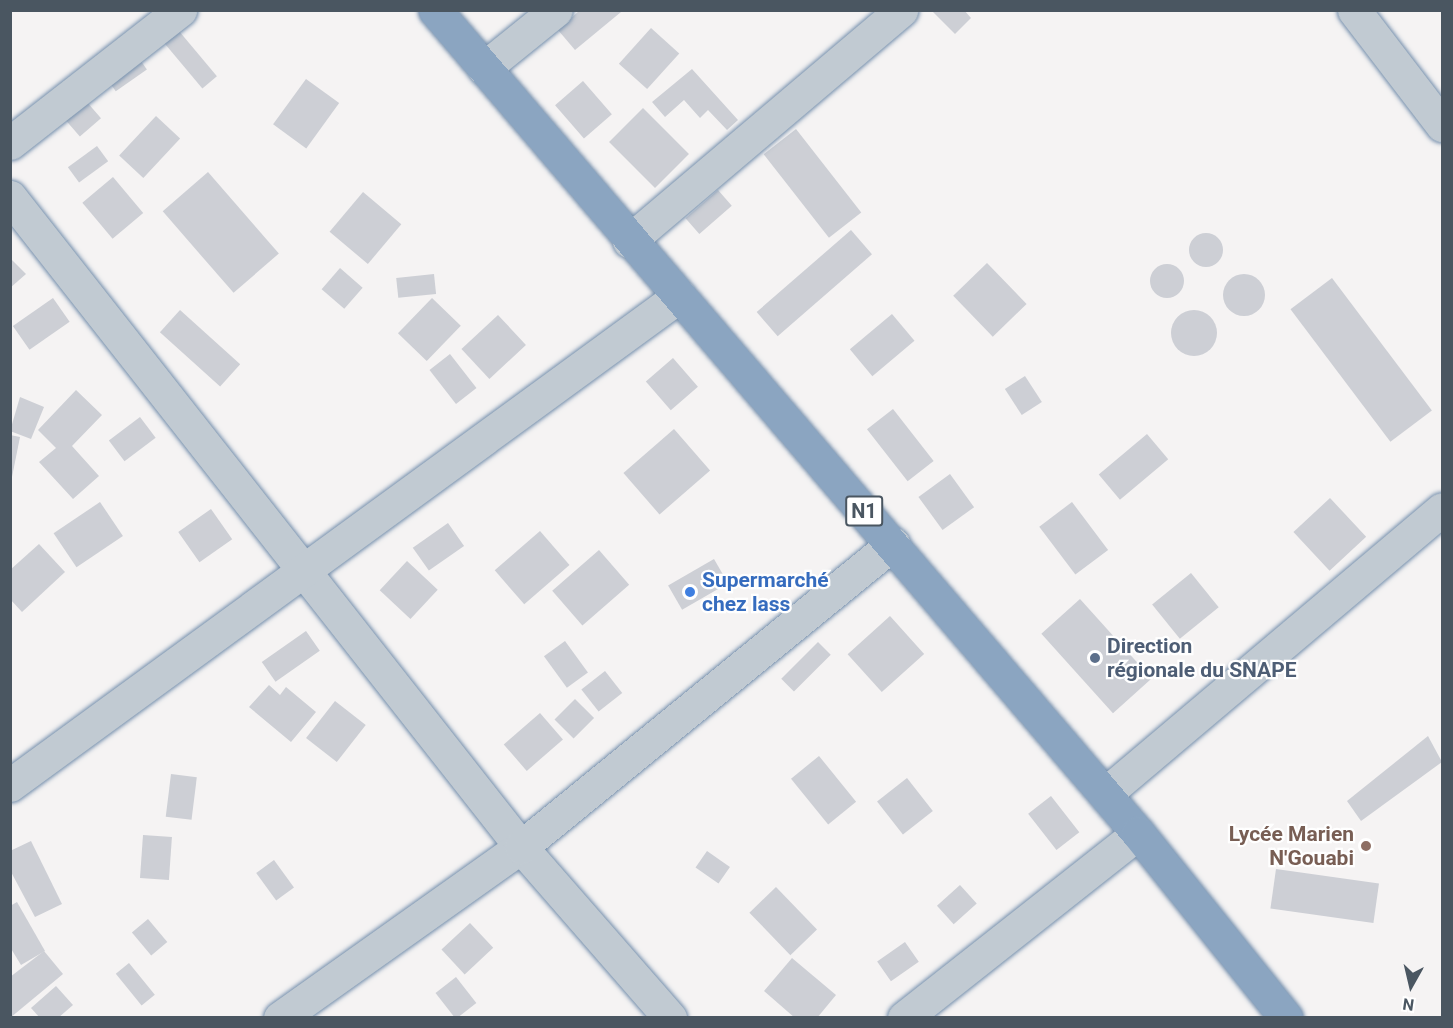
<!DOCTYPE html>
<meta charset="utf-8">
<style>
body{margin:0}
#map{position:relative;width:1453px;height:1028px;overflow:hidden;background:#f5f3f3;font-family:Roboto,sans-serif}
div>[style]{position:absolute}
.building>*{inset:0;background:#cdcfd5;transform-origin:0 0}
.round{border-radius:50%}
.roads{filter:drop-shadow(0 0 2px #7690ad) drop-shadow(0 0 2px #7690ad)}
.minor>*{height:33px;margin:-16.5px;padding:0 16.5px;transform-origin:16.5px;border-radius:16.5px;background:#c1cad2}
.highway>*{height:33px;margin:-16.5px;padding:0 16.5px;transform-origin:16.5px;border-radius:16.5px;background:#8ba5c1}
.dots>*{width:16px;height:16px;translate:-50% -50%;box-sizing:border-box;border:3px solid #fff;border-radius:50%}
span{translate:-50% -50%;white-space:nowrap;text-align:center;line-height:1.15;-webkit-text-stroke:4.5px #fff;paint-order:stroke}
.shield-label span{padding:2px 4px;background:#fff;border:2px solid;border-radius:4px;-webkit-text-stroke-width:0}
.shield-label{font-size:20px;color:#4a5661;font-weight:700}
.shop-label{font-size:21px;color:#366cbe;font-weight:700}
.left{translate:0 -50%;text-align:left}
.service-label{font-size:21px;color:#4e5e75;font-weight:700}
.education-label{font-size:21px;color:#785e54;font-weight:700}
.right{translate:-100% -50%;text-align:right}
.frame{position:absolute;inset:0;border:12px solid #4a5661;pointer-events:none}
.north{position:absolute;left:1381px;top:956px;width:60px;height:60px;-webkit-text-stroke:4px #fff;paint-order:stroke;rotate:188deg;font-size:16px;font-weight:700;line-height:24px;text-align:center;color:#4a5661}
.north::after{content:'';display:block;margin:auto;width:21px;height:27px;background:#4a5661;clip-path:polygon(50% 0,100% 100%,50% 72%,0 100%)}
</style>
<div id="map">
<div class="building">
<div style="clip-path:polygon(580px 10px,620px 10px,621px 12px,575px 50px,558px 30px)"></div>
<div style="clip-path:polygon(931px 10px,964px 10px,971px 18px,955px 34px)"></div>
<div style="left:651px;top:28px;width:38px;height:48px;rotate:42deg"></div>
<div style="left:179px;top:31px;width:59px;height:19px;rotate:50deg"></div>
<div style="left:136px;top:54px;width:19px;height:38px;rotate:55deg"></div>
<div style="clip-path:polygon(692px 69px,738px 120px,727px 130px,708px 110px,700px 118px,684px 100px,665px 117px,652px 102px)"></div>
<div style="left:306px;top:79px;width:41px;height:56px;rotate:36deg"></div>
<div style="left:583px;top:81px;width:44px;height:37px;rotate:49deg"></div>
<div style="left:80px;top:94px;width:32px;height:28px;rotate:49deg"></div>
<div style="left:643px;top:108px;width:65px;height:48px;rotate:45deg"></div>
<div style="left:156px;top:116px;width:33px;height:54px;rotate:43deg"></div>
<div style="left:796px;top:129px;width:106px;height:41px;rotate:52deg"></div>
<div style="left:97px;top:146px;width:19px;height:36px;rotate:54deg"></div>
<div style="left:208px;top:172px;width:108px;height:60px;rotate:49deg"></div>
<div style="left:113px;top:177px;width:47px;height:40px;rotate:50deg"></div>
<div style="left:718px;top:190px;width:21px;height:43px;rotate:49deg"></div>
<div style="left:363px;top:192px;width:50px;height:52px;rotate:40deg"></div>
<div style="left:851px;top:230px;width:32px;height:125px;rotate:49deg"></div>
<div class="round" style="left:1189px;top:233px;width:34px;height:34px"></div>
<div style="clip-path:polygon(10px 258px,26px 274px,10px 288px)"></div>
<div style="left:987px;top:263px;width:57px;height:47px;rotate:46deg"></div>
<div class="round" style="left:1150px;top:264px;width:34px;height:34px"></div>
<div style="left:340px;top:268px;width:30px;height:28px;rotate:41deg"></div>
<div style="left:434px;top:274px;width:20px;height:38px;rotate:84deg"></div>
<div class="round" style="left:1223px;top:274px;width:42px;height:42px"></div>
<div style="left:1332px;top:278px;width:166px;height:52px;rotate:53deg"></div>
<div style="left:53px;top:298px;width:29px;height:49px;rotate:55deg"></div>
<div style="left:432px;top:298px;width:40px;height:49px;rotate:44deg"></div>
<div class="round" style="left:1171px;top:310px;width:46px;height:46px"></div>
<div style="left:180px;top:310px;width:81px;height:30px;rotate:42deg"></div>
<div style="left:892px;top:314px;width:35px;height:55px;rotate:50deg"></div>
<div style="left:498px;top:315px;width:41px;height:50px;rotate:47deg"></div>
<div style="left:450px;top:354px;width:43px;height:26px;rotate:52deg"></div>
<div style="left:673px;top:358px;width:38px;height:36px;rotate:49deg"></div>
<div style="left:1025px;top:376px;width:31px;height:24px;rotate:57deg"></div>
<div style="clip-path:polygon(76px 390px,102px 415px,72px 446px,99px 476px,73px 499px,39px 462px,56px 448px,38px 430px)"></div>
<div style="clip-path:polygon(20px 397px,44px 407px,31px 439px,10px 431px)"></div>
<div style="left:893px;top:409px;width:66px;height:33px;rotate:52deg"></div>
<div style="left:140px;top:417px;width:26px;height:39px;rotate:53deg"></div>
<div style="left:674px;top:429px;width:55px;height:67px;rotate:49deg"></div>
<div style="left:1147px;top:434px;width:33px;height:63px;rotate:50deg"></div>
<div style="clip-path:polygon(10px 435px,20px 437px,12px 477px,10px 477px)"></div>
<div style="left:950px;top:474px;width:41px;height:39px;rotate:54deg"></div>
<div style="left:1330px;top:498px;width:53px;height:50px;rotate:47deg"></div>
<div style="left:100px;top:502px;width:41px;height:56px;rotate:56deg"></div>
<div style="left:1072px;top:502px;width:60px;height:41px;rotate:53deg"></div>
<div style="left:211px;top:509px;width:37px;height:40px;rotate:55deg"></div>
<div style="left:448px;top:523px;width:28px;height:43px;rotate:55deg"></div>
<div style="left:540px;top:531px;width:45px;height:60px;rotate:49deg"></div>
<div style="clip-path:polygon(39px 544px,65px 572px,22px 612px,10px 599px,10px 570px)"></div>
<div style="left:599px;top:550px;width:46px;height:62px;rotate:49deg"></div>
<div style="left:714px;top:559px;width:28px;height:53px;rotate:60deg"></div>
<div style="left:407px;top:561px;width:42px;height:40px;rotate:43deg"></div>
<div style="left:1191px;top:573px;width:44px;height:50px;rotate:51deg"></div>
<div style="left:1080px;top:599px;width:107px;height:52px;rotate:48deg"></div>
<div style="left:890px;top:616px;width:51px;height:57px;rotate:48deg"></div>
<div style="left:306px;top:631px;width:24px;height:54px;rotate:55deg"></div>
<div style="left:565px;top:641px;width:39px;height:26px;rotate:54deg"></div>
<div style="left:818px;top:642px;width:18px;height:52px;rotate:45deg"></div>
<div style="left:605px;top:671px;width:28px;height:30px;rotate:52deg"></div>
<div style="clip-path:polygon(269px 685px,280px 695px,286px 687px,316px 712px,291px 742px,249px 707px)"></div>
<div style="left:575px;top:699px;width:27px;height:29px;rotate:45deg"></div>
<div style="left:335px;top:701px;width:39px;height:47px;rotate:38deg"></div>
<div style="left:540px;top:713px;width:35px;height:48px;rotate:49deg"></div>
<div style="clip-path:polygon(1428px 736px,1442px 762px,1361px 821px,1347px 801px)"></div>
<div style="left:819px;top:756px;width:59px;height:36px;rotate:51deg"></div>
<div style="left:171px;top:774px;width:26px;height:43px;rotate:7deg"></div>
<div style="left:907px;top:778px;width:42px;height:38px;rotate:52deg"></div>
<div style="left:1051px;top:796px;width:46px;height:29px;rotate:52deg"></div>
<div style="left:143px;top:835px;width:29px;height:43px;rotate:4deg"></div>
<div style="clip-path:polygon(31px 841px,62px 904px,35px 917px,10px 870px,10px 851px)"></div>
<div style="left:707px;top:851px;width:28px;height:20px;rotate:35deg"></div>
<div style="left:274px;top:860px;width:34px;height:22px;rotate:54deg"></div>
<div style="left:1276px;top:869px;width:104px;height:40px;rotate:8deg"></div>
<div style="left:960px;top:885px;width:25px;height:31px;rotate:48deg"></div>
<div style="left:776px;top:887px;width:59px;height:37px;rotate:46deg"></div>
<div style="clip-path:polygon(17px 902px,45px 951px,21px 965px,10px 947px,10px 906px)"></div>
<div style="left:148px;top:919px;width:30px;height:21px;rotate:50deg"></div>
<div style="left:470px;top:923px;width:34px;height:39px;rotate:47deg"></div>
<div style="left:905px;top:942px;width:24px;height:34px;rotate:55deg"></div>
<div style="clip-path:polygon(44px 951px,63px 974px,10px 1018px,10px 977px)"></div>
<div style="clip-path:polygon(792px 958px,836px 995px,817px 1018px,795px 1018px,764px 991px)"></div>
<div style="left:129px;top:963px;width:41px;height:17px;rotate:51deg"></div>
<div style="left:456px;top:977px;width:33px;height:26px;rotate:52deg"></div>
<div style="clip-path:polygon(56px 986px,73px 1005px,58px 1018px,40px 1018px,31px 1008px)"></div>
</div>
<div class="roads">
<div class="minor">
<div style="left:1354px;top:10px;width:145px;rotate:52.6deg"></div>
<div style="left:484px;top:68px;width:92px;rotate:-38.9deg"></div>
<div style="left:10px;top:143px;width:216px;rotate:-38deg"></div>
<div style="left:10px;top:197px;width:827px;rotate:51.83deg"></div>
<div style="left:521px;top:847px;width:227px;rotate:48.9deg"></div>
<div style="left:629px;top:241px;width:357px;rotate:-40.3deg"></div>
<div style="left:10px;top:785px;width:829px;rotate:-36.16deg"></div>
<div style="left:1105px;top:794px;width:441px;rotate:-40.2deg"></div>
<div style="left:280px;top:1018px;width:296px;rotate:-35.4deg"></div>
<div style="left:521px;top:847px;width:480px;rotate:-39.2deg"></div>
<div style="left:904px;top:1018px;width:298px;rotate:-38.3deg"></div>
</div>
<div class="highway">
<div style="left:435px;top:10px;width:1082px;rotate:49.5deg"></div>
<div style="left:1138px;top:833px;width:237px;rotate:51.3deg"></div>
</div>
</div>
<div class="dots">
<div style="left:690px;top:592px;background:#3f7fe0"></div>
<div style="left:1095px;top:658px;background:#5c6f8a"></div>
<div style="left:1366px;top:846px;background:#8d6e63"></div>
</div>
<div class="shield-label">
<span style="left:864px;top:511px">N1</span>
</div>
<div class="shop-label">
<span class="left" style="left:702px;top:592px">Supermarché<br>chez lass</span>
</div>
<div class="service-label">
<span class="left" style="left:1107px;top:658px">Direction<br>régionale du SNAPE</span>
</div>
<div class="education-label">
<span class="right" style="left:1354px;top:846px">Lycée Marien<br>N'Gouabi</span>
</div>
<div class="frame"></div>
<div class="north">N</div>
</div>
